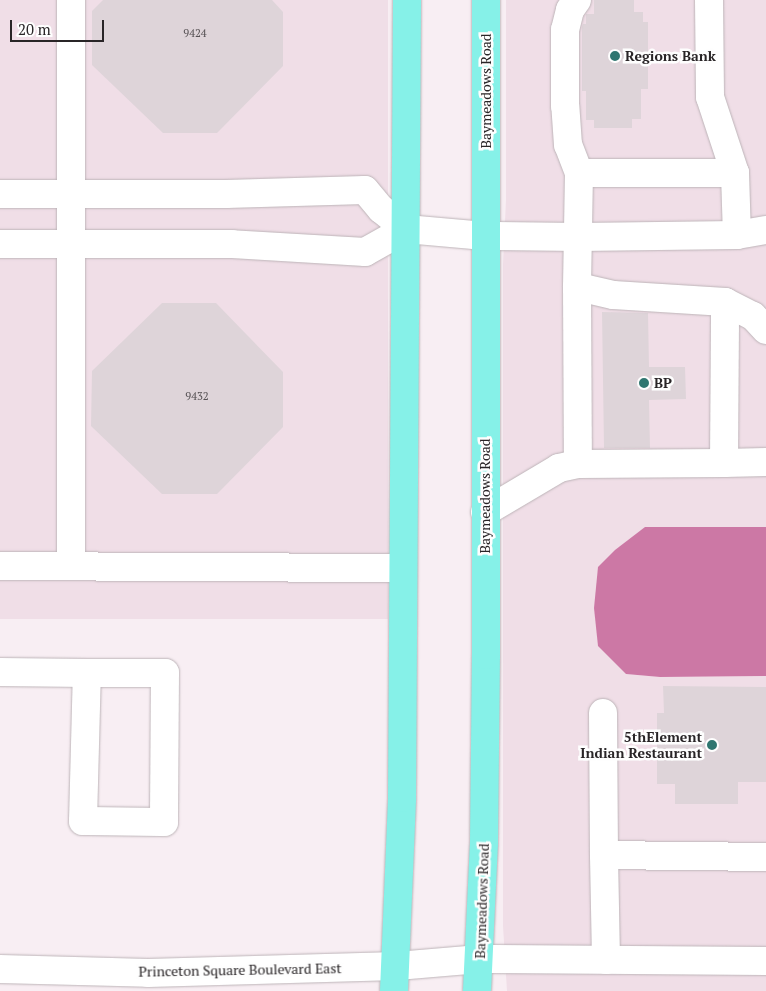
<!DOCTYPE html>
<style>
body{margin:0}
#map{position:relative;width:766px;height:991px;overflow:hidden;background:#f8eef3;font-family:"PT Serif",serif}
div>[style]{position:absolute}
.built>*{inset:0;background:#f0dee7;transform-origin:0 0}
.water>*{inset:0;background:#cc78a5}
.building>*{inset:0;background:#ded4d9}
.roads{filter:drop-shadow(0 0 1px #bdb4b8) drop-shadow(0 0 1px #bdb4b8)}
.minor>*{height:28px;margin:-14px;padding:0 14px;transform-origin:14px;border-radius:14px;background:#fff}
.major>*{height:28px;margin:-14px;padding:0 14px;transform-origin:14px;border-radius:14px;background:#86f1e8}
.dots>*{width:14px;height:14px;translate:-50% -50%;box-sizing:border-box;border:2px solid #fefefe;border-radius:50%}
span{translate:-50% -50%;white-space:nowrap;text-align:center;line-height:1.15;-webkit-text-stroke:5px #fefefe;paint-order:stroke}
.number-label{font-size:11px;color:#565154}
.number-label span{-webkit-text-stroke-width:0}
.poi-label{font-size:14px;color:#292527;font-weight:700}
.left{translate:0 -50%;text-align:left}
.right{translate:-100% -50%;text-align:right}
.street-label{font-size:14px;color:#292527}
.scale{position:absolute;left:10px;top:20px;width:94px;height:22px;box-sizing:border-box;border:2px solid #292527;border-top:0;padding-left:6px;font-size:15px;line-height:18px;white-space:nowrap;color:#292527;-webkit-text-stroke:4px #fefefe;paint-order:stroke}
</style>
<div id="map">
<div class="built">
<div style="left:0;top:0;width:388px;height:619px"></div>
<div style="clip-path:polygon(506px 0,766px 0,766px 527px,645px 527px,626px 674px,660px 677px,766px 676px,766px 991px,507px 991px,503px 926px,503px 265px,506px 200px)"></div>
</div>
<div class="water">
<div style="clip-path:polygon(645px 527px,766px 527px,766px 676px,660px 677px,626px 674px,598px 646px,594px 608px,598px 567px,615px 550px)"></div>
</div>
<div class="building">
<div style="clip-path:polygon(103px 0,272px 0,283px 12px,283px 66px,217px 133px,163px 133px,92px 65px,92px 11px)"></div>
<div style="clip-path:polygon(594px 0,634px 0,634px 12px,643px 12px,643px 22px,648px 22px,648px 89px,641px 89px,641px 119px,632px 119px,632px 128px,594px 128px,594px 120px,586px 120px,586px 91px,582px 91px,582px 27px,583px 24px,586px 24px,586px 14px,594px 14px)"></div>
<div style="clip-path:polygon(162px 303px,216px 303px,283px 372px,283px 427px,217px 494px,162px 494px,91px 426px,92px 371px)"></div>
<div style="clip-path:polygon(602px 312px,648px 313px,649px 367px,685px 367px,686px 399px,649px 400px,650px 448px,604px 448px)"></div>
<div style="clip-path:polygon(663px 686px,766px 687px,766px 782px,738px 782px,738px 804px,675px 804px,675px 784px,657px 784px,657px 713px,664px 713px)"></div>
</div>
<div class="roads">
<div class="minor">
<div style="left:71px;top:0;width:566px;rotate:90deg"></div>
<div style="left:709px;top:0;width:97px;rotate:89.4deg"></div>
<div style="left:710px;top:97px;width:80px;rotate:71.8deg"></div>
<div style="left:735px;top:173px;width:62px;rotate:88.2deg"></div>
<div style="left:579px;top:173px;width:156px"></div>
<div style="left:0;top:194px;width:226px"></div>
<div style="left:226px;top:194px;width:139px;rotate:-1.6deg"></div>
<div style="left:365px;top:190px;width:25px;rotate:50deg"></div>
<div style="left:381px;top:209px;width:32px;rotate:39deg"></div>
<div style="left:406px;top:229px;width:47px;rotate:150.7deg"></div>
<div style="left:365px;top:252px;width:133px;rotate:-176.6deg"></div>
<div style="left:232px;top:244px;width:232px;rotate:180deg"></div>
<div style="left:406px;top:229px;width:79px;rotate:5.1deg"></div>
<div style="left:485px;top:236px;width:94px;rotate:0.6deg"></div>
<div style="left:579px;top:237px;width:158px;rotate:-0.7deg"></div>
<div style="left:737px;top:235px;width:29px;rotate:-10deg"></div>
<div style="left:577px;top:287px;width:177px;rotate:89.7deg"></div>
<div style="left:725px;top:302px;width:31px;rotate:27deg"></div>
<div style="left:753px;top:316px;width:19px;rotate:47deg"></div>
<div style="left:724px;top:463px;width:42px;rotate:-1.4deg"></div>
<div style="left:485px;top:512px;width:86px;rotate:-30.7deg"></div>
<div style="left:559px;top:468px;width:19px;rotate:-12deg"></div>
<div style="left:578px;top:464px;width:146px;rotate:-0.4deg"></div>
<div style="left:724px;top:463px;width:161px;rotate:-89.6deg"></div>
<div style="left:725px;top:302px;width:112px;rotate:-176.4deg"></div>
<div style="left:613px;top:295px;width:37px;rotate:-167deg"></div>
<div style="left:577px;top:287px;width:114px;rotate:-89deg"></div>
<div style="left:579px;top:173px;width:30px;rotate:-111deg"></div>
<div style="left:568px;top:145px;width:39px;rotate:-94deg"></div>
<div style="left:565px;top:106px;width:76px;rotate:-90deg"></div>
<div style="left:565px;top:30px;width:21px;rotate:-76deg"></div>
<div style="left:570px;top:10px;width:12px;rotate:-55deg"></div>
<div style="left:0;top:566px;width:403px;rotate:0.3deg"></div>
<div style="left:0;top:672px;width:87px;rotate:0.7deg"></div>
<div style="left:87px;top:673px;width:78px"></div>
<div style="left:165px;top:673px;width:149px;rotate:90.4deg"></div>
<div style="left:164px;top:822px;width:81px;rotate:-179.3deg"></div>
<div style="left:83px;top:821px;width:148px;rotate:-88.5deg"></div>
<div style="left:603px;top:713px;width:142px;rotate:89.6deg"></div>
<div style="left:606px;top:960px;width:105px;rotate:-91.1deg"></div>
<div style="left:604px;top:855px;width:162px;rotate:0.7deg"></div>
<div style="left:0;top:969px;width:148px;rotate:1.5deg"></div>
<div style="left:148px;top:973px;width:249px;rotate:-1.6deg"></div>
<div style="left:397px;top:966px;width:83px;rotate:-4.8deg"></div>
<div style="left:480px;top:959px;width:286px;rotate:0.4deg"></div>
</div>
<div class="major">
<div style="left:394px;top:991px;width:193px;rotate:-87.6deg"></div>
<div style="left:402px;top:798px;width:798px;rotate:-89.64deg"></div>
<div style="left:477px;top:991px;width:149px;rotate:-87.3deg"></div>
<div style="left:484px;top:842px;width:187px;rotate:-89.4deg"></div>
<div style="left:486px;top:655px;width:655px;rotate:-90deg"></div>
</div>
</div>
<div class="dots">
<div style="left:615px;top:56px;background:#2f7670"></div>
<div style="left:644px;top:383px;background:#2f7670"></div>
<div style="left:712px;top:745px;background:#2f7670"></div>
</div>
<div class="number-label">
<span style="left:195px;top:33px">9424</span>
<span style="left:197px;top:396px">9432</span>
</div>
<div class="poi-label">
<span class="left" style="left:625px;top:56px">Regions Bank</span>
<span class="left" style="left:654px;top:383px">BP</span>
<span class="right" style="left:702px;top:745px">5thElement<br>Indian Restaurant</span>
</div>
<div class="street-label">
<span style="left:486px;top:91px;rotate:-90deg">Baymeadows Road</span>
<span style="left:485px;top:496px;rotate:-90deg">Baymeadows Road</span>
<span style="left:482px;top:901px;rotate:-88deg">Baymeadows Road</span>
<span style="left:240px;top:970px;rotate:-1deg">Princeton Square Boulevard East</span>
</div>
<div class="scale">20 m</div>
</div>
